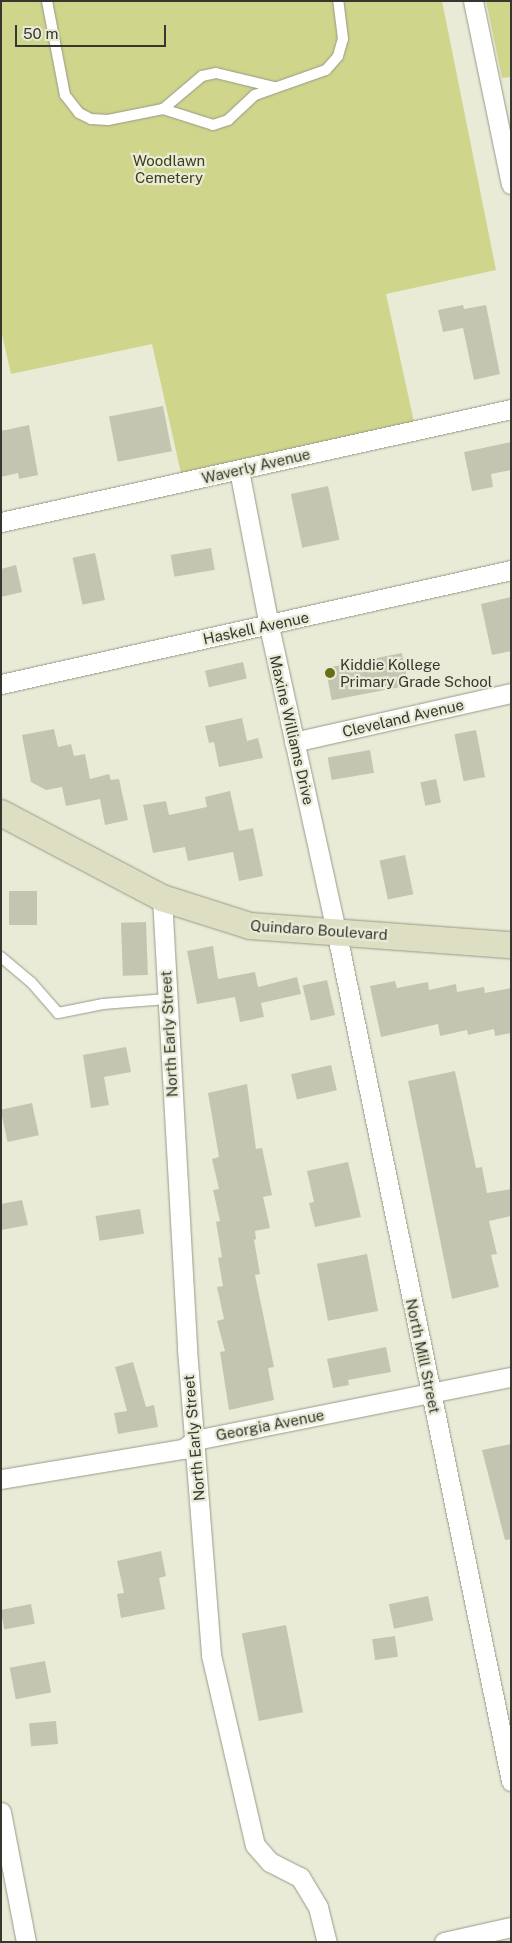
<!DOCTYPE html>
<style>
body{margin:0}
#map{position:relative;width:512px;height:1943px;overflow:hidden;background:#e9ebd7;font-family:"Public Sans",sans-serif}
div>[style]{position:absolute}
.green>*{inset:0;background:#cfd58b}
.building>*{inset:0;background:#c3c5b1;transform-origin:0 0}
.roads{filter:drop-shadow(0 0 1px #989a88) drop-shadow(0 0 1px #989a88)}
.lane>*{height:10px;margin:-5px;padding:0 5px;transform-origin:5px;border-radius:5px;background:#fff}
.street>*{height:19px;margin:-9.5px;padding:0 9.5px;transform-origin:9.5px;border-radius:9.5px;background:#fff}
.secondary>*{height:26px;margin:-13px;padding:0 13px;transform-origin:13px;border-radius:13px;background:#dddec2}
.dots>*{width:14px;height:14px;translate:-50% -50%;box-sizing:border-box;border:2px solid #e9ebd7;border-radius:50%}
span{translate:-50% -50%;white-space:nowrap;text-align:center;line-height:1.15;-webkit-text-stroke:4.5px #e9ebd7;paint-order:stroke}
.park-label{font-size:15px;color:#3d3f18}
.street-label{font-size:15px;color:#36372f}
.poi-label{font-size:15px;color:#36372f}
.left{translate:0 -50%;text-align:left}
.frame{position:absolute;inset:0;border:2px solid #36372f;pointer-events:none}
.scale{position:absolute;left:15px;top:25px;width:151px;height:22px;box-sizing:border-box;border:2px solid #36372f;border-top:0;padding-left:6px;font-size:15px;line-height:18px;white-space:nowrap;color:#36372f;-webkit-text-stroke:4px #e9ebd7;paint-order:stroke}
</style>
<div id="map">
<div class="green">
<div style="clip-path:polygon(1px 1px,442px 1px,496px 270px,386px 294px,414px 422px,181px 473px,152px 344px,11px 374px,1px 330px)"></div>
<div style="clip-path:polygon(486px 1px,511px 1px,511px 77px,502px 78px)"></div>
</div>
<div class="building">
<div style="clip-path:polygon(463px 305px,464px 309px,486px 305px,500px 374px,474px 380px,463px 328px,443px 332px,438px 310px)"></div>
<div style="left:163px;top:406px;width:46px;height:55px;rotate:79deg"></div>
<div style="clip-path:polygon(29px 425px,38px 475px,19px 479px,18px 473px,1px 477px,1px 431px)"></div>
<div style="clip-path:polygon(511px 442px,511px 470px,491px 474px,493px 487px,472px 491px,464px 452px)"></div>
<div style="left:328px;top:486px;width:55px;height:38px;rotate:78deg"></div>
<div style="left:211px;top:548px;width:22px;height:41px;rotate:80deg"></div>
<div style="left:95px;top:553px;width:48px;height:23px;rotate:78deg"></div>
<div style="clip-path:polygon(16px 565px,22px 592px,1px 597px,1px 569px)"></div>
<div style="clip-path:polygon(511px 597px,511px 651px,492px 655px,481px 604px)"></div>
<div style="left:402px;top:653px;width:33px;height:78px;rotate:79deg"></div>
<div style="left:243px;top:662px;width:17px;height:39px;rotate:77deg"></div>
<div style="clip-path:polygon(242px 718px,247px 741px,258px 738px,263px 758px,219px 767px,214px 742px,209px 743px,205px 726px)"></div>
<div style="clip-path:polygon(54px 729px,58px 747px,71px 744px,74px 756px,85px 754px,90px 779px,109px 774px,111px 780px,119px 779px,128px 820px,105px 825px,100px 799px,66px 806px,62px 787px,46px 790px,31px 782px,22px 735px)"></div>
<div style="left:476px;top:730px;width:48px;height:22px;rotate:79deg"></div>
<div style="left:370px;top:750px;width:23px;height:43px;rotate:80deg"></div>
<div style="left:436px;top:779px;width:24px;height:16px;rotate:78deg"></div>
<div style="clip-path:polygon(230px 791px,239px 831px,253px 828px,263px 876px,239px 881px,233px 852px,188px 861px,185px 847px,153px 853px,143px 805px,166px 801px,169px 815px,207px 807px,205px 797px)"></div>
<div style="left:405px;top:855px;width:40px;height:26px;rotate:78deg"></div>
<div style="left:9px;top:891px;width:28px;height:34px"></div>
<div style="left:146px;top:922px;width:53px;height:25px;rotate:88deg"></div>
<div style="clip-path:polygon(213px 946px,218px 979px,255px 972px,258px 987px,297px 977px,301px 994px,261px 1003px,264px 1017px,240px 1022px,235px 997px,197px 1004px,187px 951px)"></div>
<div style="left:327px;top:980px;width:36px;height:25px;rotate:77deg"></div>
<div style="clip-path:polygon(395px 981px,397px 988px,428px 982px,429px 990px,456px 984px,457px 992px,484px 987px,485px 993px,511px 988px,511px 1033px,495px 1036px,494px 1029px,468px 1035px,467px 1030px,440px 1036px,438px 1024px,381px 1037px,370px 986px)"></div>
<div style="clip-path:polygon(126px 1047px,131px 1072px,104px 1077px,109px 1105px,91px 1108px,83px 1055px)"></div>
<div style="left:331px;top:1065px;width:26px;height:41px;rotate:77deg"></div>
<div style="clip-path:polygon(455px 1071px,476px 1168px,482px 1167px,487px 1193px,511px 1189px,511px 1216px,489px 1221px,497px 1254px,491px 1255px,499px 1287px,452px 1299px,408px 1081px)"></div>
<div style="clip-path:polygon(247px 1084px,256px 1149px,262px 1148px,272px 1195px,263px 1197px,270px 1228px,255px 1231px,256px 1239px,254px 1240px,260px 1274px,255px 1275px,274px 1367px,268px 1368px,274px 1400px,229px 1410px,220px 1352px,225px 1351px,217px 1321px,224px 1319px,217px 1287px,223px 1286px,218px 1258px,222px 1257px,216px 1222px,220px 1221px,213px 1190px,219px 1189px,212px 1159px,219px 1157px,208px 1093px)"></div>
<div style="left:32px;top:1103px;width:33px;height:32px;rotate:78deg"></div>
<div style="clip-path:polygon(348px 1162px,361px 1217px,315px 1227px,309px 1203px,314px 1202px,307px 1171px)"></div>
<div style="clip-path:polygon(22px 1200px,28px 1225px,1px 1230px,1px 1204px)"></div>
<div style="left:140px;top:1209px;width:25px;height:45px;rotate:81deg"></div>
<div style="left:367px;top:1254px;width:58px;height:51px;rotate:79deg"></div>
<div style="clip-path:polygon(386px 1347px,391px 1372px,348px 1380px,349px 1385px,333px 1388px,327px 1359px)"></div>
<div style="clip-path:polygon(133px 1362px,146px 1407px,154px 1405px,158px 1427px,118px 1434px,114px 1413px,127px 1411px,115px 1367px)"></div>
<div style="clip-path:polygon(511px 1444px,511px 1539px,505px 1540px,482px 1450px)"></div>
<div style="clip-path:polygon(161px 1551px,166px 1576px,159px 1578px,165px 1609px,121px 1618px,117px 1594px,124px 1593px,117px 1561px)"></div>
<div style="left:428px;top:1596px;width:25px;height:40px;rotate:78deg"></div>
<div style="left:31px;top:1604px;width:20px;height:31px;rotate:79deg"></div>
<div style="left:286px;top:1625px;width:89px;height:45px;rotate:79deg"></div>
<div style="left:395px;top:1636px;width:21px;height:23px;rotate:82deg"></div>
<div style="left:45px;top:1661px;width:32px;height:36px;rotate:79deg"></div>
<div style="left:56px;top:1721px;width:23px;height:27px;rotate:85deg"></div>
</div>
<div class="roads">
<div class="lane">
<div style="left:47px;top:1px;width:96px;rotate:79.2deg"></div>
<div style="left:65px;top:95px;width:23px;rotate:52deg"></div>
<div style="left:79px;top:113px;width:13px;rotate:27deg"></div>
<div style="left:91px;top:119px;width:17px;rotate:3deg"></div>
<div style="left:108px;top:120px;width:56px;rotate:-11.3deg"></div>
<div style="left:163px;top:109px;width:52px;rotate:17.7deg"></div>
<div style="left:213px;top:125px;width:16px;rotate:-18deg"></div>
<div style="left:228px;top:120px;width:37px;rotate:-43deg"></div>
<div style="left:255px;top:95px;width:75px;rotate:-19.4deg"></div>
<div style="left:326px;top:70px;width:18px;rotate:-49deg"></div>
<div style="left:338px;top:56px;width:18px;rotate:-74deg"></div>
<div style="left:343px;top:39px;width:38px;rotate:-97deg"></div>
<div style="left:163px;top:109px;width:51px;rotate:-40.2deg"></div>
<div style="left:202px;top:76px;width:14px;rotate:-12deg"></div>
<div style="left:216px;top:73px;width:60px;rotate:13.6deg"></div>
<div style="left:1px;top:957px;width:39px;rotate:40deg"></div>
<div style="left:31px;top:982px;width:41px;rotate:48.9deg"></div>
<div style="left:58px;top:1013px;width:46px;rotate:-11.3deg"></div>
<div style="left:103px;top:1004px;width:64px;rotate:-4.5deg"></div>
</div>
<div class="street">
<div style="left:473px;top:1px;width:187px;rotate:78.3deg"></div>
<div style="left:239px;top:470px;width:159px;rotate:79.1deg"></div>
<div style="left:269px;top:626px;width:311px;rotate:77.6deg"></div>
<div style="left:336px;top:930px;width:869px;rotate:78.38deg"></div>
<div style="left:1px;top:522px;width:522px;rotate:-12.49deg"></div>
<div style="left:1px;top:684px;width:523px;rotate:-12.6deg"></div>
<div style="left:294px;top:742px;width:222px;rotate:-12.7deg"></div>
<div style="left:162px;top:898px;width:452px;rotate:86.8deg"></div>
<div style="left:187px;top:1349px;width:307px;rotate:85.5deg"></div>
<div style="left:211px;top:1655px;width:195px;rotate:77deg"></div>
<div style="left:255px;top:1845px;width:23px;rotate:49deg"></div>
<div style="left:270px;top:1862px;width:34px;rotate:27deg"></div>
<div style="left:300px;top:1877px;width:35px;rotate:59deg"></div>
<div style="left:318px;top:1907px;width:36px;rotate:76deg"></div>
<div style="left:1px;top:1479px;width:184px;rotate:-9.4deg"></div>
<div style="left:183px;top:1449px;width:15px;rotate:-37deg"></div>
<div style="left:195px;top:1440px;width:322px;rotate:-11.3deg"></div>
<div style="left:1px;top:1812px;width:132px;rotate:79.1deg"></div>
<div style="left:444px;top:1942px;width:69px;rotate:-12.6deg"></div>
</div>
<div class="secondary">
<div style="left:1px;top:813px;width:182px;rotate:27.8deg"></div>
<div style="left:162px;top:898px;width:92px;rotate:17.7deg"></div>
<div style="left:250px;top:926px;width:262px;rotate:4.2deg"></div>
</div>
</div>
<div class="dots">
<div style="left:330px;top:673px;background:#6a6e13"></div>
</div>
<div class="park-label">
<span style="left:169px;top:169px">Woodlawn<br>Cemetery</span>
</div>
<div class="street-label">
<span style="left:256px;top:466px;rotate:-13deg">Waverly Avenue</span>
<span style="left:256px;top:628px;rotate:-12deg">Haskell Avenue</span>
<span style="left:403px;top:718px;rotate:-13deg">Cleveland Avenue</span>
<span style="left:292px;top:730px;rotate:77deg">Maxine Williams Drive</span>
<span style="left:319px;top:930px;rotate:4deg">Quindaro Boulevard</span>
<span style="left:169px;top:1034px;rotate:-93deg">North Early Street</span>
<span style="left:423px;top:1356px;rotate:78deg">North Mill Street</span>
<span style="left:270px;top:1425px;rotate:-11deg">Georgia Avenue</span>
<span style="left:194px;top:1438px;rotate:-95deg">North Early Street</span>
</div>
<div class="poi-label">
<span class="left" style="left:340px;top:673px">Kiddie Kollege<br>Primary Grade School</span>
</div>
<div class="frame"></div>
<div class="scale">50 m</div>
</div>
